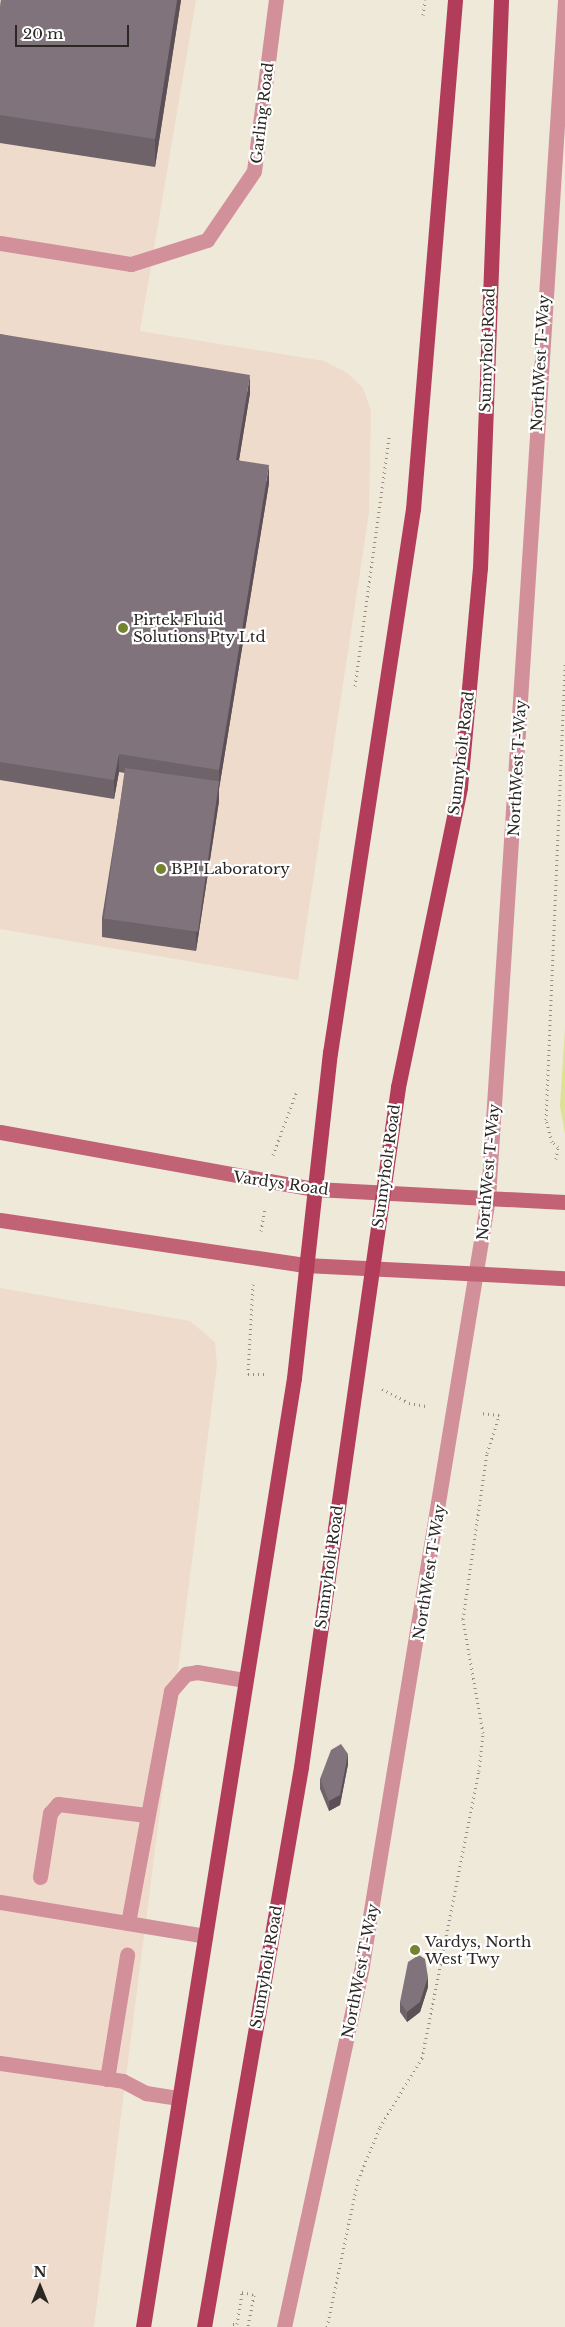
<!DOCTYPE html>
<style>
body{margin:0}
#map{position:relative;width:565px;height:2327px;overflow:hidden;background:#efe9d9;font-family:"Libre Baskerville",serif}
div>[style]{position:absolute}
.industrial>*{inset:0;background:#efdbcc}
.green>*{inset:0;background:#dce193}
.path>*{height:3px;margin-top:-1.5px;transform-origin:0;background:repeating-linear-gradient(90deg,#928e83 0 1px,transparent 0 5px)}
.lane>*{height:15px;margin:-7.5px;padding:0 7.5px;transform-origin:7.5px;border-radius:7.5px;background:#d2909b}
.street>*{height:15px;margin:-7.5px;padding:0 7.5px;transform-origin:7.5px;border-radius:7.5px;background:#d2909b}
.secondary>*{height:15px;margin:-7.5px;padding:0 7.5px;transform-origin:7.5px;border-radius:7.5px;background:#c16275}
.primary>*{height:15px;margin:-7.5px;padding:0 7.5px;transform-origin:7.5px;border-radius:7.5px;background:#b23d5b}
.wall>*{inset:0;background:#6f636a}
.shaded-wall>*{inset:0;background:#5a5056}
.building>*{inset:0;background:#81737b;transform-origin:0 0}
.dots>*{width:14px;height:14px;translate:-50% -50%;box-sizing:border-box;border:2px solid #fff;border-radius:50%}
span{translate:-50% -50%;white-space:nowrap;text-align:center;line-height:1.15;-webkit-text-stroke:4.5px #fff;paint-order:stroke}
.street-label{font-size:15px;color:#2b2823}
.poi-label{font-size:15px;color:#2b2823}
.left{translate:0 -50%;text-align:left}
.north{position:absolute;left:15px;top:2262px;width:50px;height:50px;-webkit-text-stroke:4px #fff;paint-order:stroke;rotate:0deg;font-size:14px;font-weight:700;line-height:20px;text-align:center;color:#2b2823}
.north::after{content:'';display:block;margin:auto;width:18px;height:22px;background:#2b2823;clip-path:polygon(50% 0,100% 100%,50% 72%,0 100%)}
.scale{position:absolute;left:15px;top:25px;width:114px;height:22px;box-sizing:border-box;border:2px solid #2b2823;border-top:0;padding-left:6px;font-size:15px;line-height:18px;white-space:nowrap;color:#2b2823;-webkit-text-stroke:4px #fff;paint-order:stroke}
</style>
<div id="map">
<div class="industrial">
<div style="clip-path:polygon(0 0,196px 0,140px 331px,324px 361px,346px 372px,363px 388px,371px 411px,369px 513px,298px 980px,0 929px)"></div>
<div style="clip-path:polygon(0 1288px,190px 1321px,215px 1342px,217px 1365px,94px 2327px,0 2327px)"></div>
</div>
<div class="green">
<div style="clip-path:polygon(565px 1028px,565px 1134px,560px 1106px)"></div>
</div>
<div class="path">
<div style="left:423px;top:15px;width:15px;rotate:-82deg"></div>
<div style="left:355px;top:686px;width:251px;rotate:-82.2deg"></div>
<div style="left:273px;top:1155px;width:66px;rotate:-69.6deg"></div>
<div style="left:556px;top:1159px;width:12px;rotate:-81deg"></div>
<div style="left:558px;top:1147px;width:8px;rotate:-140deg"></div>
<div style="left:552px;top:1142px;width:23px;rotate:-105deg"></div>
<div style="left:546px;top:1120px;width:459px;rotate:-87.6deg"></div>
<div style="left:261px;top:1231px;width:23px;rotate:-80deg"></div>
<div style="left:253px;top:1284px;width:90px;rotate:93.2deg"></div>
<div style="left:248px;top:1374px;width:18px"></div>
<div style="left:382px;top:1389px;width:30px;rotate:27deg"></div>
<div style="left:409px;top:1403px;width:17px;rotate:10deg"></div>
<div style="left:233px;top:2324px;width:4px"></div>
<div style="left:237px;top:2324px;width:32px;rotate:-81deg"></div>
<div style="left:242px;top:2292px;width:12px;rotate:14deg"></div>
<div style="left:254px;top:2295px;width:33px;rotate:101deg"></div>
<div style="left:327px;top:2327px;width:150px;rotate:-78.1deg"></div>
<div style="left:358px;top:2180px;width:57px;rotate:-67.5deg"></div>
<div style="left:380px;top:2127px;width:81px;rotate:-58.7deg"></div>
<div style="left:422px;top:2058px;width:293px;rotate:-78.8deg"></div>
<div style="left:479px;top:1771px;width:38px;rotate:-84deg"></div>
<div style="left:483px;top:1733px;width:116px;rotate:-100deg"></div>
<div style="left:463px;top:1619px;width:168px;rotate:-81.8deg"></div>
<div style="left:487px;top:1453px;width:40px;rotate:-72deg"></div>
<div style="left:499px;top:1415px;width:19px;rotate:-174deg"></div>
</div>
<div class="lane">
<div style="left:40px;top:1877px;width:65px;rotate:-81.1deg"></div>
<div style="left:50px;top:1813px;width:12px;rotate:-48deg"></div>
<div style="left:58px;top:1804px;width:89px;rotate:7.1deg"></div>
<div style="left:0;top:1902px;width:208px;rotate:9.4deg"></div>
<div style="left:128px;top:1923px;width:236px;rotate:-79.5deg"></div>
<div style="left:171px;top:1691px;width:23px;rotate:-49deg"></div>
<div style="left:186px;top:1674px;width:11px;rotate:-10deg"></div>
<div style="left:197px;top:1672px;width:49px;rotate:9.5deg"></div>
<div style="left:0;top:2063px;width:124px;rotate:8.3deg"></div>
<div style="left:123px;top:2081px;width:26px;rotate:28deg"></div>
<div style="left:146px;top:2093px;width:33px;rotate:9deg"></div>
<div style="left:107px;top:2079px;width:126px;rotate:-80.8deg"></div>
<div style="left:284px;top:2327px;width:370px;rotate:-77.8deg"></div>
<div style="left:362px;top:1965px;width:777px;rotate:-80.67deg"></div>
<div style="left:488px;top:1198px;width:1200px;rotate:-86.32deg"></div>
</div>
<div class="street">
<div style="left:0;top:243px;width:133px;rotate:9.1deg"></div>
<div style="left:131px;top:264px;width:80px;rotate:-17.5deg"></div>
<div style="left:207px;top:240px;width:83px;rotate:-55.7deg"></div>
<div style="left:254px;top:171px;width:172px;rotate:-82.7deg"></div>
</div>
<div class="secondary">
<div style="left:0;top:1132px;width:320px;rotate:10.3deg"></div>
<div style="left:315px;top:1189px;width:250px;rotate:3deg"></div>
<div style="left:0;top:1220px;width:308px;rotate:8.4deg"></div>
<div style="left:305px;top:1265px;width:260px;rotate:2.9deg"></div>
</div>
<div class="primary">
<div style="left:143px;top:2327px;width:961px;rotate:-80.96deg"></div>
<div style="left:294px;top:1378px;width:327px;rotate:-83.7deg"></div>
<div style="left:330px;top:1053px;width:550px;rotate:-81.33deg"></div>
<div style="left:413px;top:509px;width:511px;rotate:-85.28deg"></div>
<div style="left:204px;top:2327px;width:568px;rotate:-80.17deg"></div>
<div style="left:301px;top:1767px;width:687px;rotate:-81.88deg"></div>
<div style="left:398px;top:1087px;width:306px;rotate:-78.3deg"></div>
<div style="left:460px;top:787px;width:220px;rotate:-84.8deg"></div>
<div style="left:480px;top:568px;width:568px;rotate:-87.88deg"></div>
</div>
<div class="wall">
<div style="clip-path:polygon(1px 0,181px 0,155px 167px,0 143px,0 9px)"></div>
<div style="clip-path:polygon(0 334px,250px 393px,239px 460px,269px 483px,219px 789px,219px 801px,196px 951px,102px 937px,102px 918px,125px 773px,119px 772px,114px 799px,0 780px)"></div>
<div style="clip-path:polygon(348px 1764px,340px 1805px,329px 1811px,320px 1789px,320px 1779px)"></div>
<div style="clip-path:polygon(428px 1987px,420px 2012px,407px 2022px,400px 2012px,400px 2002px)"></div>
</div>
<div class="shaded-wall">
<div style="clip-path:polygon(177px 0,181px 0,155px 167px,155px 139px)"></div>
<div style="clip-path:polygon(250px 375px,250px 393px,236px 478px,236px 460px)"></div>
<div style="clip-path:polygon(269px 465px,269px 483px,219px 789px,219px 770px)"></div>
<div style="clip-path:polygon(119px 754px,119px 772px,114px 799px,114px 780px)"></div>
<div style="clip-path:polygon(219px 782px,219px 801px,196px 951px,196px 933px)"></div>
<div style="clip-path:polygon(348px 1754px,348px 1764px,340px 1805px,329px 1811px,329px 1801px)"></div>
<div style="clip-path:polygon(428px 1977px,428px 1987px,420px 2012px,407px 2022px,407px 2012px)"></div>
</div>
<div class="building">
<div style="clip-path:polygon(1px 0,177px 0,155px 139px,0 115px,0 9px)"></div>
<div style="clip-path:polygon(0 334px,250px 375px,236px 460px,269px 465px,219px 770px,119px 754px,114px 780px,0 762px)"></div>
<div style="left:125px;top:768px;width:95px;height:152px;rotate:8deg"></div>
<div style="clip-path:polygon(341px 1744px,348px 1754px,340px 1795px,329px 1801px,320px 1779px,331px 1750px)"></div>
<div style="clip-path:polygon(419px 1955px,425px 1959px,428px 1977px,420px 2002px,407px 2012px,400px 2002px,408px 1962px)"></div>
</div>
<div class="dots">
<div style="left:123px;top:628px;background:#758331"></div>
<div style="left:161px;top:869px;background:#758331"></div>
<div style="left:415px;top:1950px;background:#758331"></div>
</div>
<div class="street-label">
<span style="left:262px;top:113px;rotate:-83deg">Garling Road</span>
<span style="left:487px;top:350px;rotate:-88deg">Sunnyholt Road</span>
<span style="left:540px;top:363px;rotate:-87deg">NorthWest T-Way</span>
<span style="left:461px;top:753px;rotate:-83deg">Sunnyholt Road</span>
<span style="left:517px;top:768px;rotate:-87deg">NorthWest T-Way</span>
<span style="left:386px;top:1166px;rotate:-82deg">Sunnyholt Road</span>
<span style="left:488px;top:1172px;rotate:-85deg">NorthWest T-Way</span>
<span style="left:281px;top:1183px;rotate:8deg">Vardys Road</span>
<span style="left:329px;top:1567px;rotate:-82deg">Sunnyholt Road</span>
<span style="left:429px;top:1572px;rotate:-81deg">NorthWest T-Way</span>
<span style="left:266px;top:1967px;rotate:-80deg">Sunnyholt Road</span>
<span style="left:360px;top:1971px;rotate:-79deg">NorthWest T-Way</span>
</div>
<div class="poi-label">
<span class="left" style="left:133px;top:628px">Pirtek Fluid<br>Solutions Pty Ltd</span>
<span class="left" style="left:171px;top:869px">BPI Laboratory</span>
<span class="left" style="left:425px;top:1950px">Vardys, North<br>West Twy</span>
</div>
<div class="north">N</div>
<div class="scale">20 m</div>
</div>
